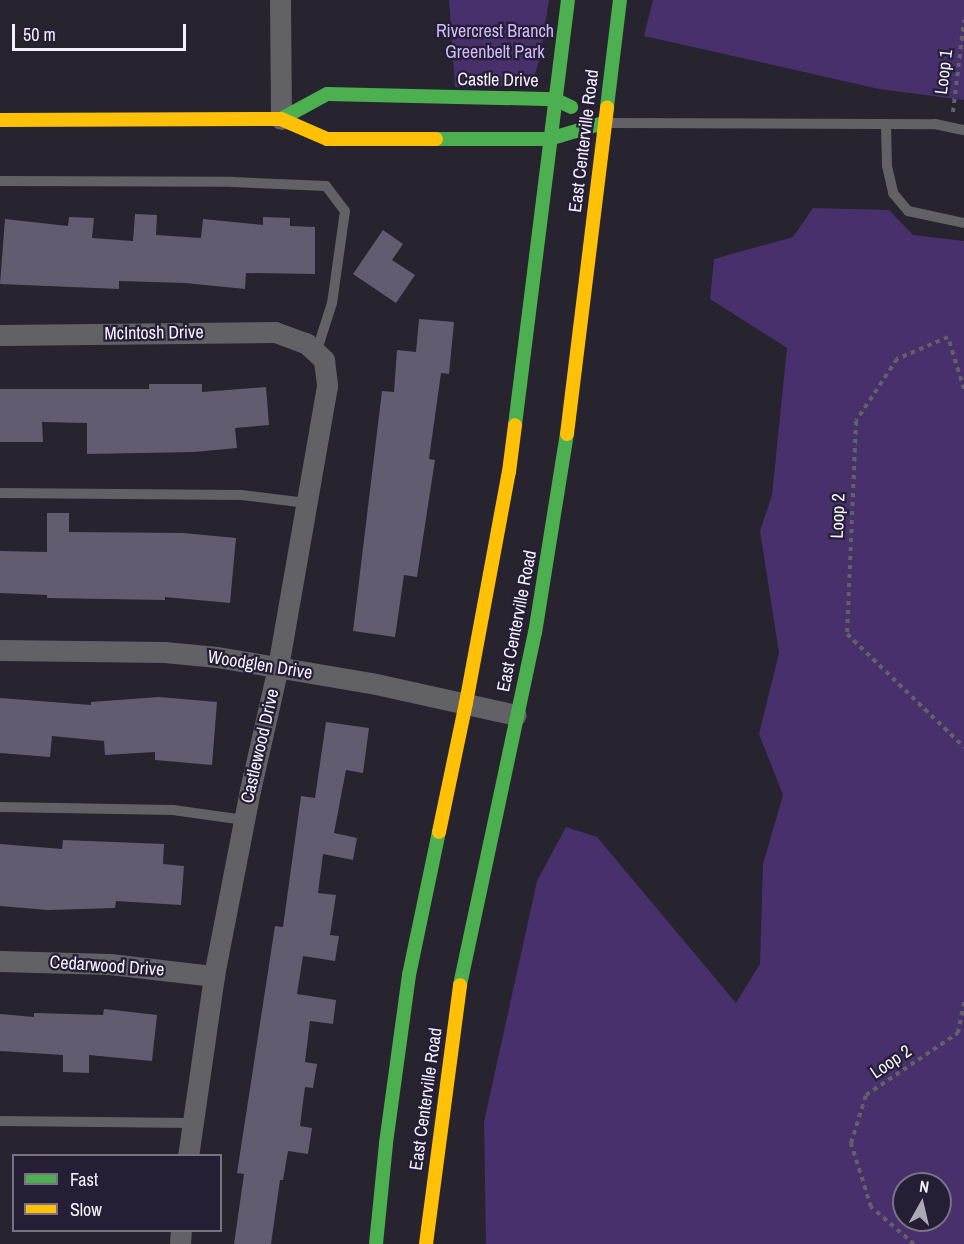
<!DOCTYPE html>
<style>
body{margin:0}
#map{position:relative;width:964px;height:1244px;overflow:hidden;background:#27232f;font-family:"Archivo Narrow",sans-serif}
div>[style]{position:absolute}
.green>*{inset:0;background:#47306c}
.building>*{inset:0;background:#635c71}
.path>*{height:4px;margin-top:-2px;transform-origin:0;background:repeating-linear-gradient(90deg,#636167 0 4.5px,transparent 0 9px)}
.lane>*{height:10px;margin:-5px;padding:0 5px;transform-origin:5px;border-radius:5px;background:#626166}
.street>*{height:21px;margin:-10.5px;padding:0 10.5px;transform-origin:10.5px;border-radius:10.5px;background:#626166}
.fast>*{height:14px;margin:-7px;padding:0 7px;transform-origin:7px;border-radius:7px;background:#4caf50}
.slow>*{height:14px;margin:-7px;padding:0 7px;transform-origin:7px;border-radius:7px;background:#ffc107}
span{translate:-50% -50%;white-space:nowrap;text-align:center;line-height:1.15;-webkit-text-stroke:4.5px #251e34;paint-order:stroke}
.park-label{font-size:18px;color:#d0bcfd}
.street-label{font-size:18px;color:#f4f1fd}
.legend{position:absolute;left:12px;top:1154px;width:210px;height:78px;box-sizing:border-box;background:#251e34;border:2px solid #787284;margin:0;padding:8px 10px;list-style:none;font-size:18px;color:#f4f1fd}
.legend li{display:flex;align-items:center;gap:12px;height:30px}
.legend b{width:30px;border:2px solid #787284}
.north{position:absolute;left:892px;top:1172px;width:60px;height:60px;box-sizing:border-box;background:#251e34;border:2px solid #787284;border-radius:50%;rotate:8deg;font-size:16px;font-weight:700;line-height:24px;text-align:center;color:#f4f1fd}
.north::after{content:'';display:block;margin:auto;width:21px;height:27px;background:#aca9b5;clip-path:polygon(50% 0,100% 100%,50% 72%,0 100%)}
.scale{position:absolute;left:12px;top:24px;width:174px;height:27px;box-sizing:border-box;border:3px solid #f4f1fd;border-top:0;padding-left:8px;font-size:18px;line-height:21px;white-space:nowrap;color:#f4f1fd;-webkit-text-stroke:4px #251e34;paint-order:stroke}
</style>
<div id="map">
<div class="green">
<div style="clip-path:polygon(449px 0,549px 0,540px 58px,534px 77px,519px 86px,455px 87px)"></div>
<div style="clip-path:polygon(653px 0,964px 0,964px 100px,879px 89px,644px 36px)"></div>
<div style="clip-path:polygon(evenodd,813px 208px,889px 210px,913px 235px,964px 241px,964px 1244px,486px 1244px,484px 1122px,537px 881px,566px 827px,597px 837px,736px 1003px,760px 964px,763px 864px,783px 795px,759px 734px,779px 653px,760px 531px,772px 495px,787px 348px,710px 299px,714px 259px,793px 237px,813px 208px,904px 1184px,940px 1184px,940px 1220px,904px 1220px,904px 1184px)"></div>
</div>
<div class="building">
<div style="clip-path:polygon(135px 214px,157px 215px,156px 235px,201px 238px,203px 219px,263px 225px,263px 217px,290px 218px,290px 226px,315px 227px,315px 274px,246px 273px,245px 289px,185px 283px,119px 281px,119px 289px,0 284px,5px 219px,68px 226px,69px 217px,94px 218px,92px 238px,133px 241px)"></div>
<div style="clip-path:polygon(383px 230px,403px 244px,392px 260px,415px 275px,396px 303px,353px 274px)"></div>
<div style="clip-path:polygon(419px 319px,454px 322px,449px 374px,441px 373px,429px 459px,435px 460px,417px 577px,404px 575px,395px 637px,353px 631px,382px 391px,394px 392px,397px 350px,416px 352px)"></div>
<div style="clip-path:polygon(149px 384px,202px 384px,202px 392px,266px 387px,269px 425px,235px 428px,237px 448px,194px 452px,87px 454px,87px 423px,42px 422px,43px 442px,0 442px,0 389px,149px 389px)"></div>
<div style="clip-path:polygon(47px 513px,69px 513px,69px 532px,183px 533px,236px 538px,230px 603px,165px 597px,165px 600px,47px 598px,47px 595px,0 593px,0 551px,47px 552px)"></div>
<div style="clip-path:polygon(159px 697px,217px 702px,212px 765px,155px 760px,155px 752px,105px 755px,104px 741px,52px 736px,50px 757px,0 753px,0 698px,91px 705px,91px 702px)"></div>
<div style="clip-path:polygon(326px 722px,369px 728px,363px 773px,346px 770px,334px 833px,357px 838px,353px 860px,323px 854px,318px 893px,336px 895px,330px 935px,339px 936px,335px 961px,303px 956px,297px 994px,336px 1000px,333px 1024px,310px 1021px,305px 1062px,317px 1064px,313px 1088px,305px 1087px,300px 1126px,312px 1128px,308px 1154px,288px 1151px,283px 1180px,280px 1180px,271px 1244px,234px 1244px,244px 1174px,237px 1173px,275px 926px,283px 927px,301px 796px,315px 798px)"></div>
<div style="clip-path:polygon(63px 840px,164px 844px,163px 864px,184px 866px,181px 905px,116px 901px,115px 908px,48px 910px,0 906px,0 844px,62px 849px)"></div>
<div style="clip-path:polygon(104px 1009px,157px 1015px,152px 1061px,89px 1055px,89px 1073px,63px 1072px,63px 1055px,0 1051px,0 1014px,34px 1017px,34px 1013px,103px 1015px)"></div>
</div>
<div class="path">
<div style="left:953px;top:112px;width:93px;rotate:-83.2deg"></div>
<div style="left:964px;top:389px;width:54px;rotate:-107.1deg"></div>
<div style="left:948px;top:337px;width:56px;rotate:156.7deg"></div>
<div style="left:897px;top:359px;width:74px;rotate:123.5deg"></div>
<div style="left:856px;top:421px;width:213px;rotate:92.4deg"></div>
<div style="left:847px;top:634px;width:163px;rotate:44deg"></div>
<div style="left:914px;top:1244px;width:57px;rotate:-139.3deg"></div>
<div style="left:871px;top:1207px;width:67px;rotate:-107.4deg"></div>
<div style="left:851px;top:1143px;width:50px;rotate:-72.6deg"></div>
<div style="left:866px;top:1095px;width:111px;rotate:-34deg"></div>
<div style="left:958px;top:1033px;width:33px;rotate:-79deg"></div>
</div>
<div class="lane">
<div style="left:608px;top:123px;width:327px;rotate:0.2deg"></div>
<div style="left:935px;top:124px;width:30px;rotate:12deg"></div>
<div style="left:886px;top:124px;width:42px;rotate:88.6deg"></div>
<div style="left:887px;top:166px;width:28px;rotate:77deg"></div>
<div style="left:893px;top:193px;width:23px;rotate:50deg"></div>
<div style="left:908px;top:211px;width:57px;rotate:12.1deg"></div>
<div style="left:0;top:181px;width:232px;rotate:0.2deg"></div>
<div style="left:232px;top:182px;width:94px;rotate:2.4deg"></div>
<div style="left:326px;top:186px;width:31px;rotate:53deg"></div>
<div style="left:345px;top:211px;width:93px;rotate:98deg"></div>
<div style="left:332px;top:303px;width:52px;rotate:107.7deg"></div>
<div style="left:0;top:493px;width:241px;rotate:0.5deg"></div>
<div style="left:241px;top:495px;width:66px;rotate:6.9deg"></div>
<div style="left:0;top:807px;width:173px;rotate:1deg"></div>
<div style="left:173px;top:810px;width:72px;rotate:8deg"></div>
<div style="left:0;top:1121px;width:193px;rotate:0.6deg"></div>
</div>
<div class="street">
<div style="left:280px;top:0;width:119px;rotate:89.5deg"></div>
<div style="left:0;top:335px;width:275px;rotate:-0.6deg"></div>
<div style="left:275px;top:332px;width:33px;rotate:20deg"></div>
<div style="left:306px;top:343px;width:25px;rotate:43deg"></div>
<div style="left:324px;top:360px;width:26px;rotate:83deg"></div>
<div style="left:327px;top:386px;width:285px;rotate:99.9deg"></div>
<div style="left:278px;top:667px;width:126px;rotate:102.8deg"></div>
<div style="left:250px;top:790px;width:189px;rotate:101deg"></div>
<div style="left:214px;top:976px;width:182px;rotate:98.2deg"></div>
<div style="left:0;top:650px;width:164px;rotate:0.7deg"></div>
<div style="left:164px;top:652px;width:53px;rotate:5.4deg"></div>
<div style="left:217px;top:657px;width:161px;rotate:9.6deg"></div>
<div style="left:376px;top:684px;width:143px;rotate:12.5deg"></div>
<div style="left:0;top:961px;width:110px;rotate:1.6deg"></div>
<div style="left:110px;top:964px;width:105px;rotate:6.6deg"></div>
<div style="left:180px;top:1244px;width:14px;rotate:-86deg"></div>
</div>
<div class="fast">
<div style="left:607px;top:107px;width:108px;rotate:-83.1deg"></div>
<div style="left:281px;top:119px;width:52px;rotate:-28.5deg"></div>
<div style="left:327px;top:94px;width:227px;rotate:1.3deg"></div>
<div style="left:554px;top:99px;width:19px;rotate:25deg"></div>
<div style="left:436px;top:139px;width:113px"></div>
<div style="left:549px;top:139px;width:56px;rotate:-16.5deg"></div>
<div style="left:515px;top:425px;width:428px;rotate:-82.9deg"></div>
<div style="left:460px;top:985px;width:360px;rotate:-78deg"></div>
<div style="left:535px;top:633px;width:202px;rotate:-80.9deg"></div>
<div style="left:376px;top:1244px;width:101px;rotate:-84.3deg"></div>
<div style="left:386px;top:1143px;width:170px;rotate:-82.2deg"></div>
<div style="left:409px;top:975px;width:146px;rotate:-78.2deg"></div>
</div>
<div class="slow">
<div style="left:0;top:120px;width:281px;rotate:-0.2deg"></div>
<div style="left:281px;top:119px;width:50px;rotate:23.5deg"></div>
<div style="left:327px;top:139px;width:109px"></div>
<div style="left:567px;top:434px;width:329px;rotate:-83deg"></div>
<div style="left:439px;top:832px;width:132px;rotate:-78.2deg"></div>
<div style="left:466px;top:703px;width:235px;rotate:-79.5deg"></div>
<div style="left:509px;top:472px;width:47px;rotate:-82.7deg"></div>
<div style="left:426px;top:1244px;width:261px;rotate:-82.5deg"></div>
</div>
<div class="park-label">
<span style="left:495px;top:42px">Rivercrest Branch<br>Greenbelt Park</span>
</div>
<div class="street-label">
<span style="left:944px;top:72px;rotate:-83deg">Loop 1</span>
<span style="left:498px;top:80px;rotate:1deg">Castle Drive</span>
<span style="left:584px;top:141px;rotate:-83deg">East Centerville Road</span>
<span style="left:154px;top:333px;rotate:-1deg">McIntosh Drive</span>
<span style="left:838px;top:516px;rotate:-88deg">Loop 2</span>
<span style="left:517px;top:621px;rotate:-79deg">East Centerville Road</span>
<span style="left:260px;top:665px;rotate:9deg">Woodglen Drive</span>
<span style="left:260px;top:746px;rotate:-77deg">Castlewood Drive</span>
<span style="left:107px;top:966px;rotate:4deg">Cedarwood Drive</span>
<span style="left:891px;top:1062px;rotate:-34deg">Loop 2</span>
<span style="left:426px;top:1099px;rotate:-82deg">East Centerville Road</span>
</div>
<ul class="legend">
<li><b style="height:8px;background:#4caf50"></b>Fast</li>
<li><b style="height:8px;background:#ffc107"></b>Slow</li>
</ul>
<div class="north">N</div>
<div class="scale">50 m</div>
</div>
